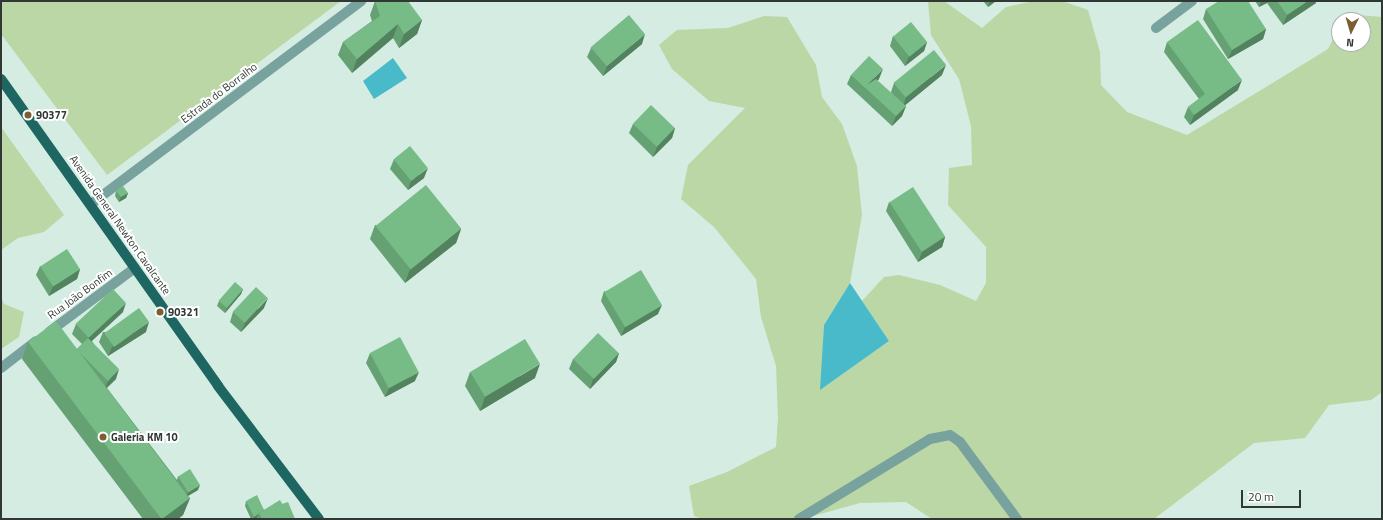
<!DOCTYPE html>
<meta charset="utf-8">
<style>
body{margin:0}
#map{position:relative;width:1383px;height:520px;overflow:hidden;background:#d4ece2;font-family:"Titillium Web",sans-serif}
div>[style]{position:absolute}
.green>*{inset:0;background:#bbd7a5}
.water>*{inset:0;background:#48bac9}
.lane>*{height:10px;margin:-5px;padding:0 5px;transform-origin:5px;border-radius:5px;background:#78a29e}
.street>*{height:10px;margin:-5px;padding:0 5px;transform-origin:5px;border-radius:5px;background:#78a29e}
.primary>*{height:10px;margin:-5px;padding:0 5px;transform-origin:5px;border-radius:5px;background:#1e6662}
.wall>*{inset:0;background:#66a174}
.shaded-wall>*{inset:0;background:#53835e}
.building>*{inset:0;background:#77bb87;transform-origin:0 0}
.dots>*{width:11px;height:11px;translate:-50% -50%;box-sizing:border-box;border:2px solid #fff;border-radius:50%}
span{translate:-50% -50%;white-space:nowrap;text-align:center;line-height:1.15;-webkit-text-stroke:4px #fff;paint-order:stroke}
.street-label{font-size:11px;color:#2f3835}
.poi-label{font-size:11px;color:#2f3835;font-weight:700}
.left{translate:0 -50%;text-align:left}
.frame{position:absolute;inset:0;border:2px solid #2f3835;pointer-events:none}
.north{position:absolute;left:1331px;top:12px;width:40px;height:40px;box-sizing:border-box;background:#fff;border:1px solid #acafae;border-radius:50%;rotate:185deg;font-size:11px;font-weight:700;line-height:16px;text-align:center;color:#2f3835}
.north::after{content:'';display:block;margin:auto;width:14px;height:18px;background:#7c5e32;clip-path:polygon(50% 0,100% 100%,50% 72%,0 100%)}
.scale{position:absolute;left:1241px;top:490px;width:60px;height:18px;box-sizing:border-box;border:2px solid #2f3835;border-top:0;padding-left:5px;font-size:12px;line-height:14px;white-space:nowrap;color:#2f3835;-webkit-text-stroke:3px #fff;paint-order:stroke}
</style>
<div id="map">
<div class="green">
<div style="clip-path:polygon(1px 1px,341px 1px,107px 175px,1px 34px)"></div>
<div style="clip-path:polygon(928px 1px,944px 1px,982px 28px,1006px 7px,1034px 1px,1062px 1px,1088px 10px,1100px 52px,1101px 85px,1127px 112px,1187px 135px,1328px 49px,1339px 27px,1339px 44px,1363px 44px,1363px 20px,1342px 20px,1345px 14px,1382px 17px,1382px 392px,1371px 400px,1329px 405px,1305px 438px,1254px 443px,1154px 519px,932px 519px,906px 502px,860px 503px,802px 519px,703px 519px,694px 516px,689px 486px,727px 472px,776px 447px,778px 418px,776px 366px,761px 317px,756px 279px,714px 227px,681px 199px,688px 165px,745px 108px,709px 101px,672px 69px,659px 45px,677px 30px,728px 28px,764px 16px,787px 17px,816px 65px,822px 97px,842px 124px,857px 166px,862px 215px,850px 283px,824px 325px,821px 389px,889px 341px,862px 301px,884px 277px,899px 275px,940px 285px,976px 301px,986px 283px,986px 247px,948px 205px,949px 168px,972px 165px,971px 126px,959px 79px,931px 35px)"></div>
<div style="clip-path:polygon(1px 127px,64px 215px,44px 232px,18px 238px,1px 250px)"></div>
<div style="clip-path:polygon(1px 297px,4px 304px,24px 312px,19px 337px,1px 349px)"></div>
</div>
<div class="water">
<div style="clip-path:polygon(393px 58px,407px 78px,374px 99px,363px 81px)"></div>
<div style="clip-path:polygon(850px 283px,889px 341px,820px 390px,824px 325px)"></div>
</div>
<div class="lane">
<div style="left:799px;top:519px;width:153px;rotate:-31.4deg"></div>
<div style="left:930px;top:439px;width:20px;rotate:-11deg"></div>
<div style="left:950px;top:435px;width:12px;rotate:35deg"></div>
<div style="left:960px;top:442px;width:96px;rotate:53.5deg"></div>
</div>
<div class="street">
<div style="left:1156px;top:28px;width:45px;rotate:-36.9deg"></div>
<div style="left:91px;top:204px;width:338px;rotate:-36.9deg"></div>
<div style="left:49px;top:332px;width:107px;rotate:-36.7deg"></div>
<div style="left:1px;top:368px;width:44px;rotate:-37.6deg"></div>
</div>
<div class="primary">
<div style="left:1px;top:79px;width:376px;rotate:54.7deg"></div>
<div style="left:218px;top:386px;width:167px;rotate:52.8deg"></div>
</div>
<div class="wall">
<div style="clip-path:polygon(375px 1px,422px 20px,417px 34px,399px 48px,393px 38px,352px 73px,338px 55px,343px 42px,372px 21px,370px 15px)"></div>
<div style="clip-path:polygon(983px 1px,996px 1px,988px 7px)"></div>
<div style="clip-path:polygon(1255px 1px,1316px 1px,1316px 3px,1283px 25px,1267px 3px,1259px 7px)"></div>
<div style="clip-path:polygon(1206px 9px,1266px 29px,1263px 39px,1228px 59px,1203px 19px)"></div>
<div style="clip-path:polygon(893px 36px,927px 42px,924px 51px,905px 66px,890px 46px)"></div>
<div style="clip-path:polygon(1167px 42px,1238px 90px,1190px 125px,1184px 117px,1188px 107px,1199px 99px,1164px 52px)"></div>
<div style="clip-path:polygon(642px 44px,603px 76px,587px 57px,591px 48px)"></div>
<div style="clip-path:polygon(851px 75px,879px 79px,877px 81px,893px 95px,891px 92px,894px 83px,942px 75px,905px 105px,906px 106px,902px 116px,892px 126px,847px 84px)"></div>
<div style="clip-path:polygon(633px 124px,675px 128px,672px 138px,653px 157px,629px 133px)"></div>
<div style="clip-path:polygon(394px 159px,424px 178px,408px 190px,390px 169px)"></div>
<div style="clip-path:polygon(116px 191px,128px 193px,126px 198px,119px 202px,115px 196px)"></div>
<div style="clip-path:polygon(889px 202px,945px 237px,942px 247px,918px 262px,886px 211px)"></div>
<div style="clip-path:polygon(375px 225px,461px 229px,456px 243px,405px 283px,370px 239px)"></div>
<div style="clip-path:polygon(40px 266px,80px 269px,77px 279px,49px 296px,36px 275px)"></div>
<div style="clip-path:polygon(243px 289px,241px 294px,225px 313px,217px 306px,219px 301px)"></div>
<div style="clip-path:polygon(604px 291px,658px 314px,621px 336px,601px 301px)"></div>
<div style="clip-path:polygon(264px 308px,241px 332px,230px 322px,233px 312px)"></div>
<div style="clip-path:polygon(123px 312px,92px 341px,116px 379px,107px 388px,177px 480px,178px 476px,198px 490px,188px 496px,190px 498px,183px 515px,178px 519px,143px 519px,22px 359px,28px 342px,77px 349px,82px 344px,72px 334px,76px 324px)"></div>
<div style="clip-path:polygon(103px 332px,146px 332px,108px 356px,99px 342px)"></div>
<div style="clip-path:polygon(370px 353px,415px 381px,385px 397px,366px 363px)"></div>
<div style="clip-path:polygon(619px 353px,616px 362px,590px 389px,569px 369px,573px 359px)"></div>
<div style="clip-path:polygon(470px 372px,535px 378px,480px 411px,465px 386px)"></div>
<div style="clip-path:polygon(246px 501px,264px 510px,282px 504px,295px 519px,251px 519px,245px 506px)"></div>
</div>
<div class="shaded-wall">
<div style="clip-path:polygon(990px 1px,996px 1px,988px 7px)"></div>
<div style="clip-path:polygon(1261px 1px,1268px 1px,1267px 3px,1259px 7px)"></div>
<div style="clip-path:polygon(1308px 1px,1316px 1px,1316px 3px,1283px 25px,1287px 15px)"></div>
<div style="clip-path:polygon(422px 20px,417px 34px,399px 48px,404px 34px)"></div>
<div style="clip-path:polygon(398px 24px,393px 38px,352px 73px,357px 59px)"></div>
<div style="clip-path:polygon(1266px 29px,1263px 39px,1228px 59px,1232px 50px)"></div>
<div style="clip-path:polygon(645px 34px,642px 44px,603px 76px,607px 66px)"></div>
<div style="clip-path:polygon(927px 42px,924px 51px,905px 66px,909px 56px)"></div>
<div style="clip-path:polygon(946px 65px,942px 75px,903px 107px,906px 97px)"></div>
<div style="clip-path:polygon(883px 69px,879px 79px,868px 91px,867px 85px)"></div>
<div style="clip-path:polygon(1242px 80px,1238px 90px,1190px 125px,1194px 115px)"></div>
<div style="clip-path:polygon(906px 106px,902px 116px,892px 126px,896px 116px)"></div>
<div style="clip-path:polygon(675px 128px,672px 138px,653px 157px,657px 147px)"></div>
<div style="clip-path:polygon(428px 168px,424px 178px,408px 190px,411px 181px)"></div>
<div style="clip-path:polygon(128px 193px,126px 198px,119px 202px,121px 197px)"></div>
<div style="clip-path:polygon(461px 229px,456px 243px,405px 283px,410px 269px)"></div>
<div style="clip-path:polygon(945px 237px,942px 247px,918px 262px,922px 252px)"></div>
<div style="clip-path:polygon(80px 269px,77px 279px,49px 296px,53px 286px)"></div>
<div style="clip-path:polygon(243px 289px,241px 294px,225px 313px,227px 308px)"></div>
<div style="clip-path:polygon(268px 298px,264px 308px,241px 332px,245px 323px)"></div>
<div style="clip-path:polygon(126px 303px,123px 312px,85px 347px,88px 338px)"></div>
<div style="clip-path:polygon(662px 305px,658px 314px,621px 336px,625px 327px)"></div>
<div style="clip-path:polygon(149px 322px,146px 332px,108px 356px,112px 347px)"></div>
<div style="clip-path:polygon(619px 353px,616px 362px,590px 389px,593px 379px)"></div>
<div style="clip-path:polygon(540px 364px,535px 378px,480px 411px,485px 397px)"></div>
<div style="clip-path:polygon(119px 369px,116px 379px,104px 390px,108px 381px)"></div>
<div style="clip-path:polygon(419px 372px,415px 381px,385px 397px,389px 388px)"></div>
<div style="clip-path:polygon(200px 485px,198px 490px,186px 497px,188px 492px)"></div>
<div style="clip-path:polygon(190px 498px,183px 515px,178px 519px,162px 519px)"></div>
<div style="clip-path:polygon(258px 514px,256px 519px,253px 519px,254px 517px)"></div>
</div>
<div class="building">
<div style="clip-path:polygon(375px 1px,408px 1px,422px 20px,404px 34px,398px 24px,357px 59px,343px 42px,380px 16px)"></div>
<div style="clip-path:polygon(1219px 1px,1248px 1px,1266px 29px,1232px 50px,1206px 9px)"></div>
<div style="clip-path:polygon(1277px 1px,1308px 1px,1287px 15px)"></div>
<div style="left:629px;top:15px;width:25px;height:50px;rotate:50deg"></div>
<div style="clip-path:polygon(1198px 20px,1242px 80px,1194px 115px,1188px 107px,1205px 94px,1167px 42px)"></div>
<div style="left:911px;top:22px;width:26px;height:23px;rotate:51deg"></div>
<div style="left:934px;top:50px;width:19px;height:52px;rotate:51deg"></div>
<div style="clip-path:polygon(869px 56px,883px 69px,867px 85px,876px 79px,906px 106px,896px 116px,851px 75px)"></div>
<div style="left:651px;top:105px;width:33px;height:26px;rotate:44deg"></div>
<div style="left:410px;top:146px;width:28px;height:21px;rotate:51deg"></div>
<div style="left:426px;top:185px;width:56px;height:65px;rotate:51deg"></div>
<div style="clip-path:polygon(123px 186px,128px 193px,121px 197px,116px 191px)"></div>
<div style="left:913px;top:187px;width:59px;height:28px;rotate:57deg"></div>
<div style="left:67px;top:249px;width:24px;height:32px;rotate:57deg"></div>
<div style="left:641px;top:270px;width:41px;height:43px;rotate:59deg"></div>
<div style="left:235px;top:282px;width:11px;height:25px;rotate:41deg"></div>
<div style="left:256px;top:287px;width:16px;height:34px;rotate:43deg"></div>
<div style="left:113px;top:289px;width:19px;height:51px;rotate:47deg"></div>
<div style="left:139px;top:308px;width:17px;height:43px;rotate:54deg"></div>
<div style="left:56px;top:321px;width:222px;height:35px;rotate:53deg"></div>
<div style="left:598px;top:333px;width:29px;height:36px;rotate:44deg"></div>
<div style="left:400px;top:337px;width:40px;height:34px;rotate:62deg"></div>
<div style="clip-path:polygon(88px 338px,119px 369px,108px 381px,81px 354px,77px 349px)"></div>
<div style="left:525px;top:339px;width:29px;height:64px;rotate:59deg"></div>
<div style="left:190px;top:469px;width:19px;height:14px;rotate:58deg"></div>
<div style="clip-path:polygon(257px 495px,264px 510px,259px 513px,258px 514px,254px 517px,246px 501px)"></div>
<div style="clip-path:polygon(280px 500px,291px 519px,262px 519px,259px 513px)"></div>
<div style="clip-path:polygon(288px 502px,295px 519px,291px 519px,282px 504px)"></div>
</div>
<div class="dots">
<div style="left:28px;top:115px;background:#7c5e32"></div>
<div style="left:160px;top:312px;background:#7c5e32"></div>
<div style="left:103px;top:437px;background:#7c5e32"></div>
</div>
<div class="street-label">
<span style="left:219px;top:93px;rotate:-37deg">Estrada do Borralho</span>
<span style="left:120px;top:225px;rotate:55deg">Avenida General Newton Cavalcante</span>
<span style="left:80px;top:294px;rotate:-36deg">Rua João Bonfim</span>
</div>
<div class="poi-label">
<span class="left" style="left:36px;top:115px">90377</span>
<span class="left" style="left:168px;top:312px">90321</span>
<span class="left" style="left:111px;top:437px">Galeria KM 10</span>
</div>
<div class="frame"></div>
<div class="north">N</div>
<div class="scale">20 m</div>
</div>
